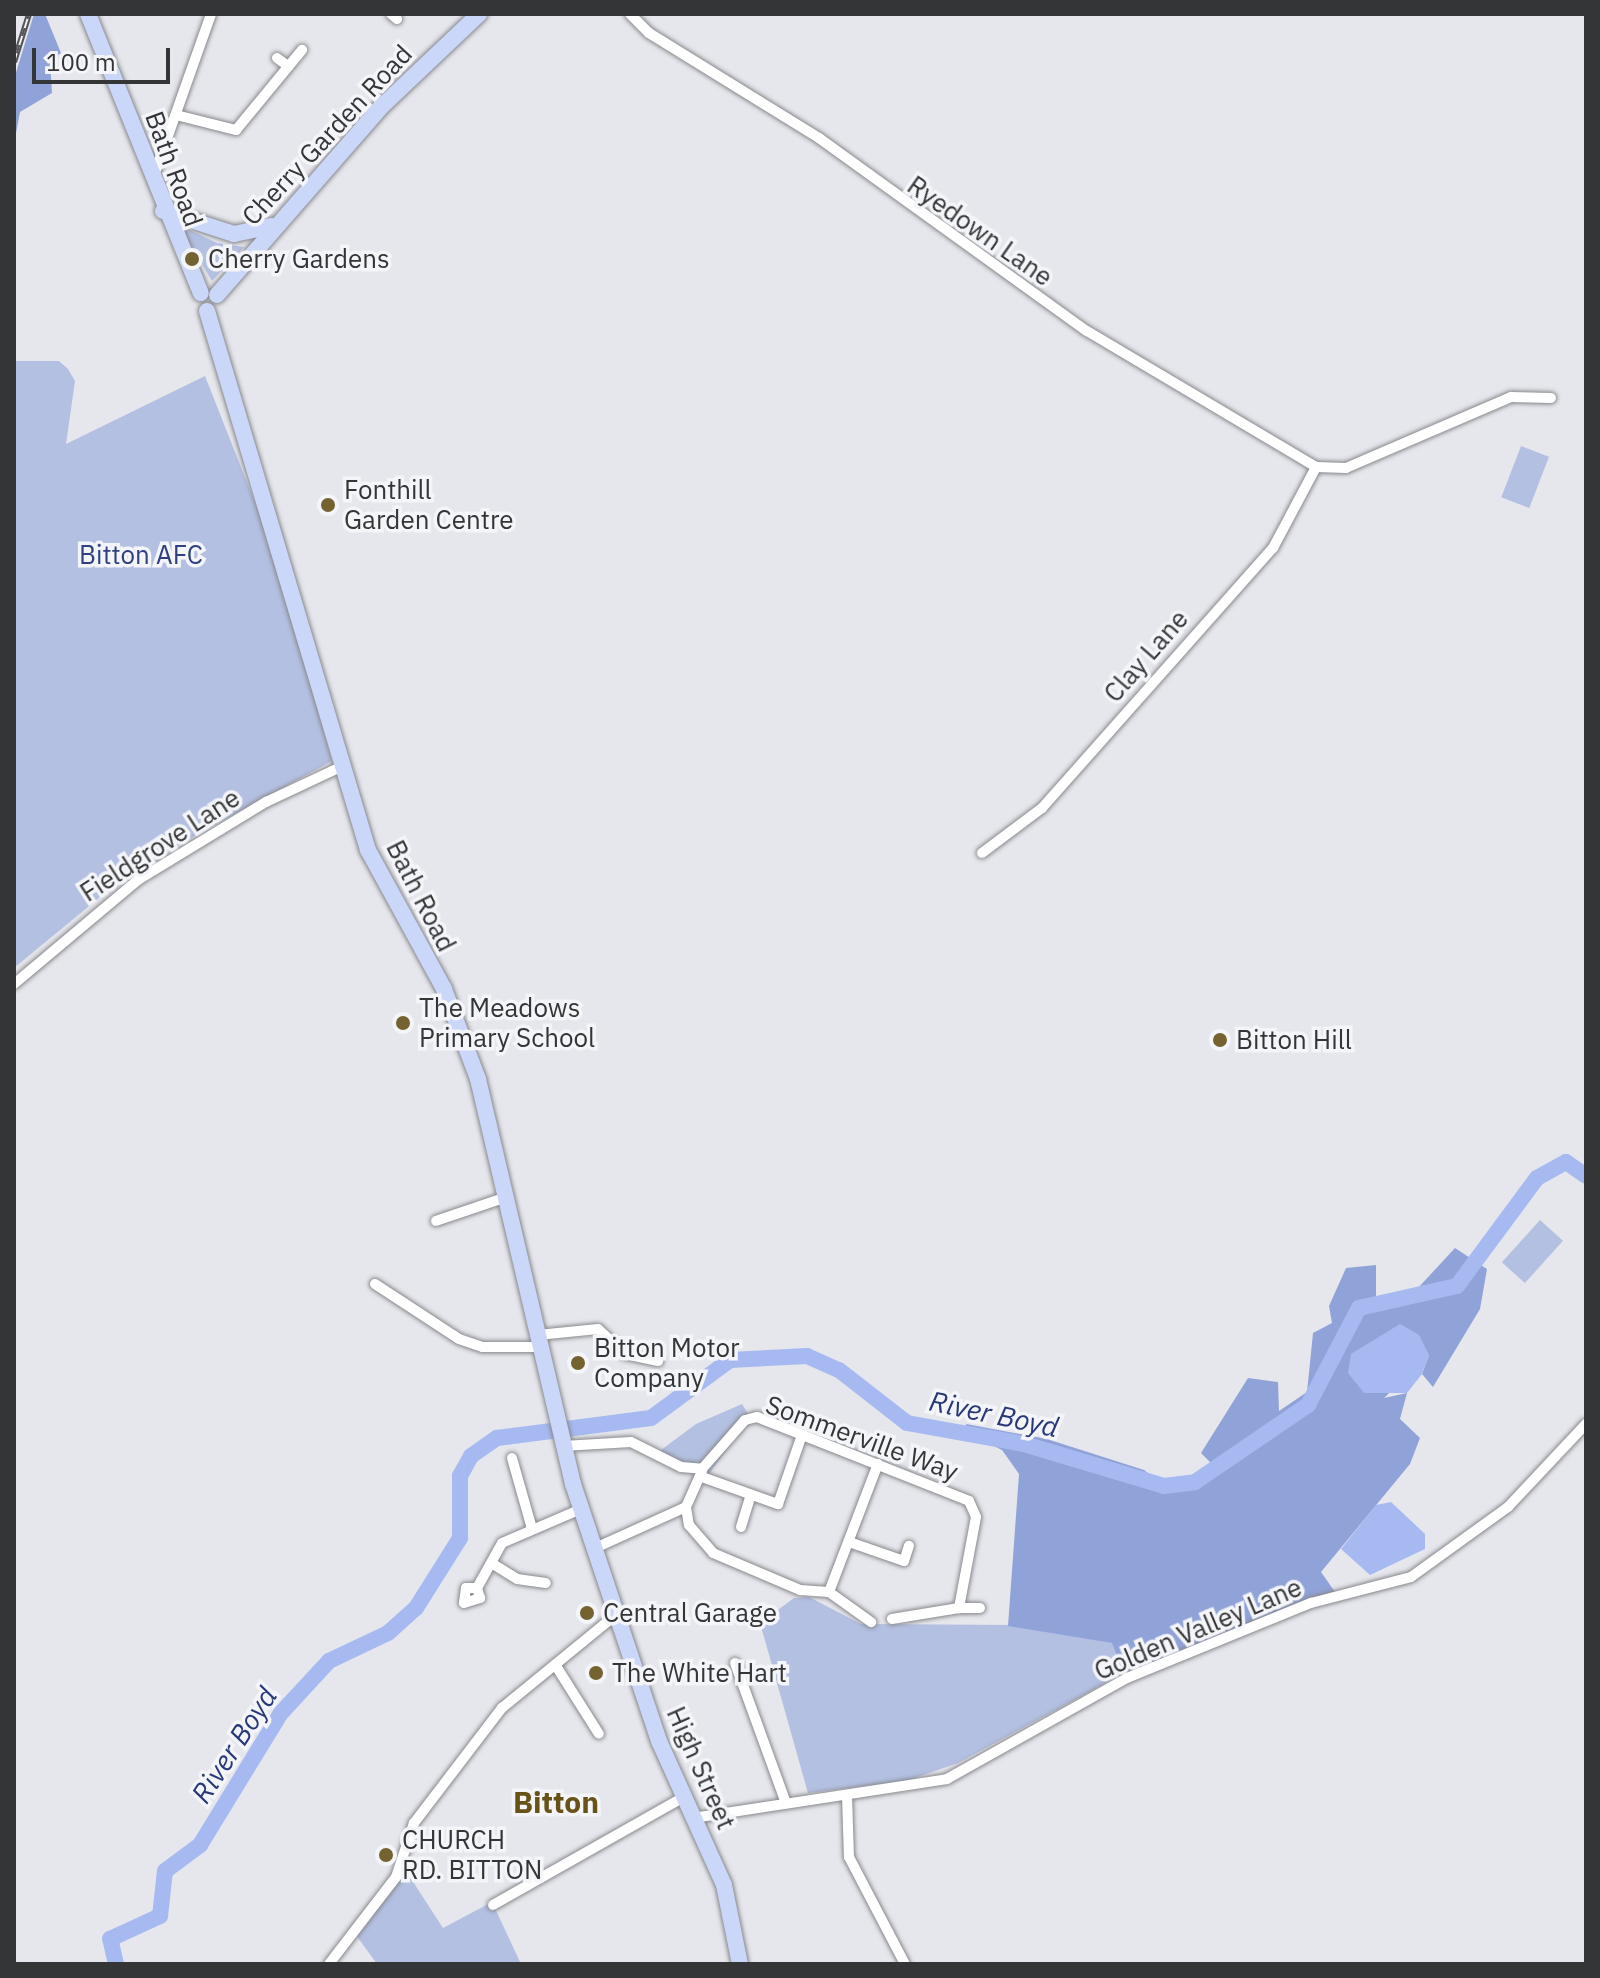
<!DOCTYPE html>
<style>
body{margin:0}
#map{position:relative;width:1600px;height:1978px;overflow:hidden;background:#e6e7ec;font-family:"IBM Plex Sans",sans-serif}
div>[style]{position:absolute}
.green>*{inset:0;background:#b4c0e2;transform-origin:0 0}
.forest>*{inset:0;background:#90a3d9}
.water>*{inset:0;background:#a6baf1}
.river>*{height:16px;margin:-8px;padding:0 8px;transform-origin:8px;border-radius:8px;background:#a6baf1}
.roads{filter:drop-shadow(0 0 2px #87898d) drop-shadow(0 0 2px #87898d)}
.street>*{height:10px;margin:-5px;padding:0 5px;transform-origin:5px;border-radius:5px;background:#fff}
.primary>*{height:16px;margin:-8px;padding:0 8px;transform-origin:8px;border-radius:8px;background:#cbd7f8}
.rail>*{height:6px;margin-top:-3px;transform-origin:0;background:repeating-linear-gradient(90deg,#f3f5f9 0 9px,#525355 0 18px);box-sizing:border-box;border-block:2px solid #525355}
.dots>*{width:22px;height:22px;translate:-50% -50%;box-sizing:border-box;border:4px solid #f3f5f9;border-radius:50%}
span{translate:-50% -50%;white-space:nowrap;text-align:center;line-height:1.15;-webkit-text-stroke:7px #f3f5f9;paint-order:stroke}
.street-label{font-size:26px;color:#343536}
.poi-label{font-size:26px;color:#343536}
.left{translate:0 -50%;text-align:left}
.park-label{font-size:26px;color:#2f4182}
.water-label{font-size:28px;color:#28397a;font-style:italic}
.quarter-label{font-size:30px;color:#675217;font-weight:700}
.frame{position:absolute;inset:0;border:16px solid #343536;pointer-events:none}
.scale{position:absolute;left:32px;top:48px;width:138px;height:36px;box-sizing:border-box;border:4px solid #343536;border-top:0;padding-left:10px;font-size:24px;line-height:28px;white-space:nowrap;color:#343536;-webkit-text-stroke:6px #f3f5f9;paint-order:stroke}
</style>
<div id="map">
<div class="green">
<div style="clip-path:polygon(179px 225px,217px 243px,244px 247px,212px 281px)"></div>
<div style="clip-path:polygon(14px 361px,59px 361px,68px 369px,75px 381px,66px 444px,205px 376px,271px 543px,332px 761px,134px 869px,14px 968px)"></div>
<div style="left:1521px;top:446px;width:30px;height:55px;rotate:21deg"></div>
<div style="left:1540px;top:1220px;width:31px;height:57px;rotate:42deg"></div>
<div style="clip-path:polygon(742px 1404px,750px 1417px,709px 1474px,696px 1475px,657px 1453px,696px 1424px)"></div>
<div style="clip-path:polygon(809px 1597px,861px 1624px,1016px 1625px,1113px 1643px,1124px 1673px,958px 1763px,906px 1781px,808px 1793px,760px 1623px,794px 1598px)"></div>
<div style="clip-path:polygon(406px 1871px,443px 1928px,492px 1902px,521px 1964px,377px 1964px,353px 1931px)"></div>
</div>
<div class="forest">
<div style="clip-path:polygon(34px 14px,45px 14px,61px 53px,50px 60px,52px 93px,20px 112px,14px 144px,14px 79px)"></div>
<div style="clip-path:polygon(1455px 1248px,1487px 1269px,1480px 1309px,1433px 1387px,1422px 1374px,1429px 1355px,1384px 1398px,1407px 1393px,1400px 1419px,1420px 1438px,1410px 1464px,1321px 1572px,1335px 1592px,1124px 1673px,1112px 1643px,1008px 1626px,1019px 1474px,1002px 1450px,965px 1432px,966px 1424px,1047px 1439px,1144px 1470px,1164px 1486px,1195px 1482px,1214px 1466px,1201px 1453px,1248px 1378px,1278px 1382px,1279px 1411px,1307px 1392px,1313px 1333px,1332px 1323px,1329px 1306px,1346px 1268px,1376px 1265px,1376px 1297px,1418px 1288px)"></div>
</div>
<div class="water">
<div style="clip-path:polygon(1400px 1324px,1419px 1335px,1429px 1355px,1422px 1374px,1407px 1393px,1364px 1393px,1348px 1373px,1351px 1354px)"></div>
<div style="clip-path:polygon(1391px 1502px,1425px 1534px,1425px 1549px,1370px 1575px,1341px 1549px,1376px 1505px)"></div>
</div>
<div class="river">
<div style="left:116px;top:1964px;width:26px;rotate:-103deg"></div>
<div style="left:110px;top:1939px;width:55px;rotate:-24.7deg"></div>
<div style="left:160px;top:1916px;width:45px;rotate:-83.7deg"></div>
<div style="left:165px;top:1871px;width:44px;rotate:-36.6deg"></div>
<div style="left:200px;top:1845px;width:155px;rotate:-58.5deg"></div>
<div style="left:281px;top:1713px;width:71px;rotate:-47.3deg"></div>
<div style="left:329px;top:1661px;width:65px;rotate:-25.4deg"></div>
<div style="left:388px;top:1633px;width:38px;rotate:-42deg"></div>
<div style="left:416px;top:1608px;width:83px;rotate:-57.8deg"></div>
<div style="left:460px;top:1538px;width:62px;rotate:-90deg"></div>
<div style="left:460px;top:1476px;width:23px;rotate:-61deg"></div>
<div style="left:471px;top:1456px;width:32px;rotate:-35deg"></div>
<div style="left:497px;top:1438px;width:155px;rotate:-7.4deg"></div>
<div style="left:651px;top:1418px;width:98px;rotate:-36.3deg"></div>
<div style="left:730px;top:1360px;width:77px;rotate:-3deg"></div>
<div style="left:807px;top:1356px;width:35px;rotate:24deg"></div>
<div style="left:839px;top:1370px;width:86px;rotate:37.9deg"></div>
<div style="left:907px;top:1423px;width:119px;rotate:10.2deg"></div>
<div style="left:1024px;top:1444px;width:146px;rotate:16.7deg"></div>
<div style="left:1164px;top:1486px;width:31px;rotate:-7deg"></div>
<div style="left:1195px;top:1482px;width:137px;rotate:-34.3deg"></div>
<div style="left:1308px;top:1405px;width:110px;rotate:-62.3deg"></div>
<div style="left:1359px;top:1308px;width:100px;rotate:-12.7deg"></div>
<div style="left:1457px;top:1286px;width:134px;rotate:-53.5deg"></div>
<div style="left:1537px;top:1178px;width:33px;rotate:-29deg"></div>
<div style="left:1566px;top:1162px;width:24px;rotate:35deg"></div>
</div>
<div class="roads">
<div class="street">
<div style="left:391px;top:14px;width:8px;rotate:40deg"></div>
<div style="left:630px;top:14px;width:27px;rotate:45deg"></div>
<div style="left:649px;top:33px;width:200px;rotate:31.7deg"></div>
<div style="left:819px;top:138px;width:330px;rotate:35.8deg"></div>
<div style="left:1087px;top:331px;width:266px;rotate:30.7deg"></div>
<div style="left:1316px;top:467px;width:30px;rotate:2deg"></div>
<div style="left:1346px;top:468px;width:180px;rotate:-23.3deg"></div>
<div style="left:1511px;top:397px;width:40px;rotate:1.4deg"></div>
<div style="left:277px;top:58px;width:14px;rotate:36deg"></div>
<div style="left:180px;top:116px;width:58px;rotate:14deg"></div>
<div style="left:236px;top:130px;width:104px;rotate:-50.5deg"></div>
<div style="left:153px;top:178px;width:174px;rotate:-70.5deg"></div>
<div style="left:982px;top:853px;width:75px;rotate:-36.9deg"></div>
<div style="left:1042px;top:808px;width:348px;rotate:-48.4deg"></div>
<div style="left:1273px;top:548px;width:92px;rotate:-62deg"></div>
<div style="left:14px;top:984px;width:162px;rotate:-40deg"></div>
<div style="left:138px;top:880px;width:150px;rotate:-31.4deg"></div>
<div style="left:266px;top:802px;width:87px;rotate:-25.1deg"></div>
<div style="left:436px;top:1221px;width:75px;rotate:-18.7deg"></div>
<div style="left:375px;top:1284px;width:100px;rotate:33.2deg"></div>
<div style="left:459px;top:1339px;width:24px;rotate:19deg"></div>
<div style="left:482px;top:1347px;width:59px"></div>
<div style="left:538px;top:1335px;width:60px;rotate:-5.7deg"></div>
<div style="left:598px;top:1329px;width:37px;rotate:43deg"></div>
<div style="left:625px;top:1354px;width:34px;rotate:12deg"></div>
<div style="left:563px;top:1446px;width:68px;rotate:-3.4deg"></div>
<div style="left:631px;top:1442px;width:56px;rotate:26.6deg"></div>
<div style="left:681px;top:1467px;width:21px;rotate:5deg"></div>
<div style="left:702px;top:1469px;width:65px;rotate:-48.7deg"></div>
<div style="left:745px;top:1420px;width:12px;rotate:-14deg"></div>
<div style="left:757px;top:1417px;width:228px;rotate:21.6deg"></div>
<div style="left:969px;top:1501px;width:17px;rotate:66deg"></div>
<div style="left:976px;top:1517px;width:93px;rotate:100.6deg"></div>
<div style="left:959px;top:1608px;width:68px;rotate:170.7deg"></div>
<div style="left:512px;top:1458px;width:70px;rotate:74.2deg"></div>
<div style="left:702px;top:1477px;width:81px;rotate:19.6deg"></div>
<div style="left:778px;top:1504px;width:67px;rotate:-70.8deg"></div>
<div style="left:686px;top:1507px;width:18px;rotate:81deg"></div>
<div style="left:689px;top:1525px;width:37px;rotate:49deg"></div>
<div style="left:713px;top:1553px;width:95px;rotate:23deg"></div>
<div style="left:800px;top:1590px;width:29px;rotate:4deg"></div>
<div style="left:741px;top:1527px;width:34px;rotate:-73deg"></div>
<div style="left:852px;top:1543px;width:55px;rotate:19.1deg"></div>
<div style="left:904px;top:1561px;width:16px;rotate:-72deg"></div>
<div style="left:593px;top:1549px;width:102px;rotate:-24.3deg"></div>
<div style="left:686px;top:1507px;width:39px;rotate:-66deg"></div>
<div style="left:493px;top:1564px;width:28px;rotate:32deg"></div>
<div style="left:517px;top:1579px;width:29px;rotate:8deg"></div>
<div style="left:477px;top:1588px;width:11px;rotate:180deg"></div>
<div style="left:466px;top:1588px;width:15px;rotate:98deg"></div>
<div style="left:464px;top:1603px;width:17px;rotate:-17deg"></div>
<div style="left:480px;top:1598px;width:10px;rotate:-107deg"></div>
<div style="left:477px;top:1588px;width:51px;rotate:-60.9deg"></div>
<div style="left:502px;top:1543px;width:86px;rotate:-23.3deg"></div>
<div style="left:829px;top:1592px;width:137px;rotate:-69.1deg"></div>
<div style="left:829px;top:1592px;width:52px;rotate:35.5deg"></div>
<div style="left:959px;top:1608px;width:21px"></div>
<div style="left:735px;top:1663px;width:149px;rotate:70deg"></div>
<div style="left:556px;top:1666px;width:80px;rotate:57.7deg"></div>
<div style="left:847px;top:1795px;width:62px;rotate:88.2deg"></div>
<div style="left:849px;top:1857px;width:121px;rotate:62.4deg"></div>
<div style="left:693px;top:1818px;width:257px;rotate:-8.7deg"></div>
<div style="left:947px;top:1779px;width:206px;rotate:-29.3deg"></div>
<div style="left:1127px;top:1678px;width:199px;rotate:-22.2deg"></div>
<div style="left:1311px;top:1603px;width:103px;rotate:-14.6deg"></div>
<div style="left:1411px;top:1577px;width:120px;rotate:-35.8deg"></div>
<div style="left:1508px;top:1507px;width:114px;rotate:-46.8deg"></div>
<div style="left:493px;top:1905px;width:217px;rotate:-29.5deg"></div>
<div style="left:329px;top:1964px;width:110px;rotate:-52.4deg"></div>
<div style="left:396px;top:1877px;width:57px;rotate:-71.6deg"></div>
<div style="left:414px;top:1823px;width:145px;rotate:-52.6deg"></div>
<div style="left:502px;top:1708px;width:144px;rotate:-39.3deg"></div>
</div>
<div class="primary">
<div style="left:88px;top:14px;width:301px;rotate:68deg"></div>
<div style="left:163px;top:211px;width:75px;rotate:17.9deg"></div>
<div style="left:234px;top:234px;width:38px;rotate:-12deg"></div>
<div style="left:217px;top:295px;width:248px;rotate:-48.9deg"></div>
<div style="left:380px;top:108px;width:137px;rotate:-43.5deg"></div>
<div style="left:207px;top:311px;width:563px;rotate:73.37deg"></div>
<div style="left:368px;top:850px;width:158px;rotate:61.3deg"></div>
<div style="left:444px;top:989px;width:96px;rotate:69.3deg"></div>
<div style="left:478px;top:1079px;width:416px;rotate:76.8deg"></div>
<div style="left:573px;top:1484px;width:271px;rotate:71.5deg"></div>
<div style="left:659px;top:1741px;width:158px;rotate:65.7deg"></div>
<div style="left:724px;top:1885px;width:81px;rotate:78.6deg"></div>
</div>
</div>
<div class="rail">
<div style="left:14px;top:62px;width:50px;rotate:-72.6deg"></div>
</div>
<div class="dots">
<div style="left:192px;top:259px;background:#746230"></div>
<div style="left:328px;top:505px;background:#746230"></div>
<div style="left:403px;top:1023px;background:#746230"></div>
<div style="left:1220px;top:1040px;background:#746230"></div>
<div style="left:578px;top:1363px;background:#746230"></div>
<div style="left:587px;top:1613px;background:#746230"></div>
<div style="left:596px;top:1673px;background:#746230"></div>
<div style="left:386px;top:1855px;background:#746230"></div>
</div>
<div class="street-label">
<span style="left:327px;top:135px;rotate:-47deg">Cherry Garden Road</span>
<span style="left:174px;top:169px;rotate:70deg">Bath Road</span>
<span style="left:980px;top:231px;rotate:35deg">Ryedown Lane</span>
<span style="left:1146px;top:656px;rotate:-49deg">Clay Lane</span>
<span style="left:160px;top:845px;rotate:-33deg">Fieldgrove Lane</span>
<span style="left:421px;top:896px;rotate:63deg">Bath Road</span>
<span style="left:862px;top:1438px;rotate:20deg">Sommerville Way</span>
<span style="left:1198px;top:1629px;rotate:-23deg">Golden Valley Lane</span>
<span style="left:701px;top:1768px;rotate:66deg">High Street</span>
</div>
<div class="poi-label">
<span class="left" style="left:208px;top:259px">Cherry Gardens</span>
<span class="left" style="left:344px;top:505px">Fonthill<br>Garden Centre</span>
<span class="left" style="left:419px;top:1023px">The Meadows<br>Primary School</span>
<span class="left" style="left:1236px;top:1040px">Bitton Hill</span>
<span class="left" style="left:594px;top:1363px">Bitton Motor<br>Company</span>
<span class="left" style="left:603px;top:1613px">Central Garage</span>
<span class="left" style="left:612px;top:1673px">The White Hart</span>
<span class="left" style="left:402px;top:1855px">CHURCH<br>RD. BITTON</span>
</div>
<div class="park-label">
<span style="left:141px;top:555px">Bitton AFC</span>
</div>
<div class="water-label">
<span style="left:994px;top:1414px;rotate:12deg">River Boyd</span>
<span style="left:234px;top:1745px;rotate:-57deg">River Boyd</span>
</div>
<div class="quarter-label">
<span style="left:556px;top:1802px">Bitton</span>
</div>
<div class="frame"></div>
<div class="scale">100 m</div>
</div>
